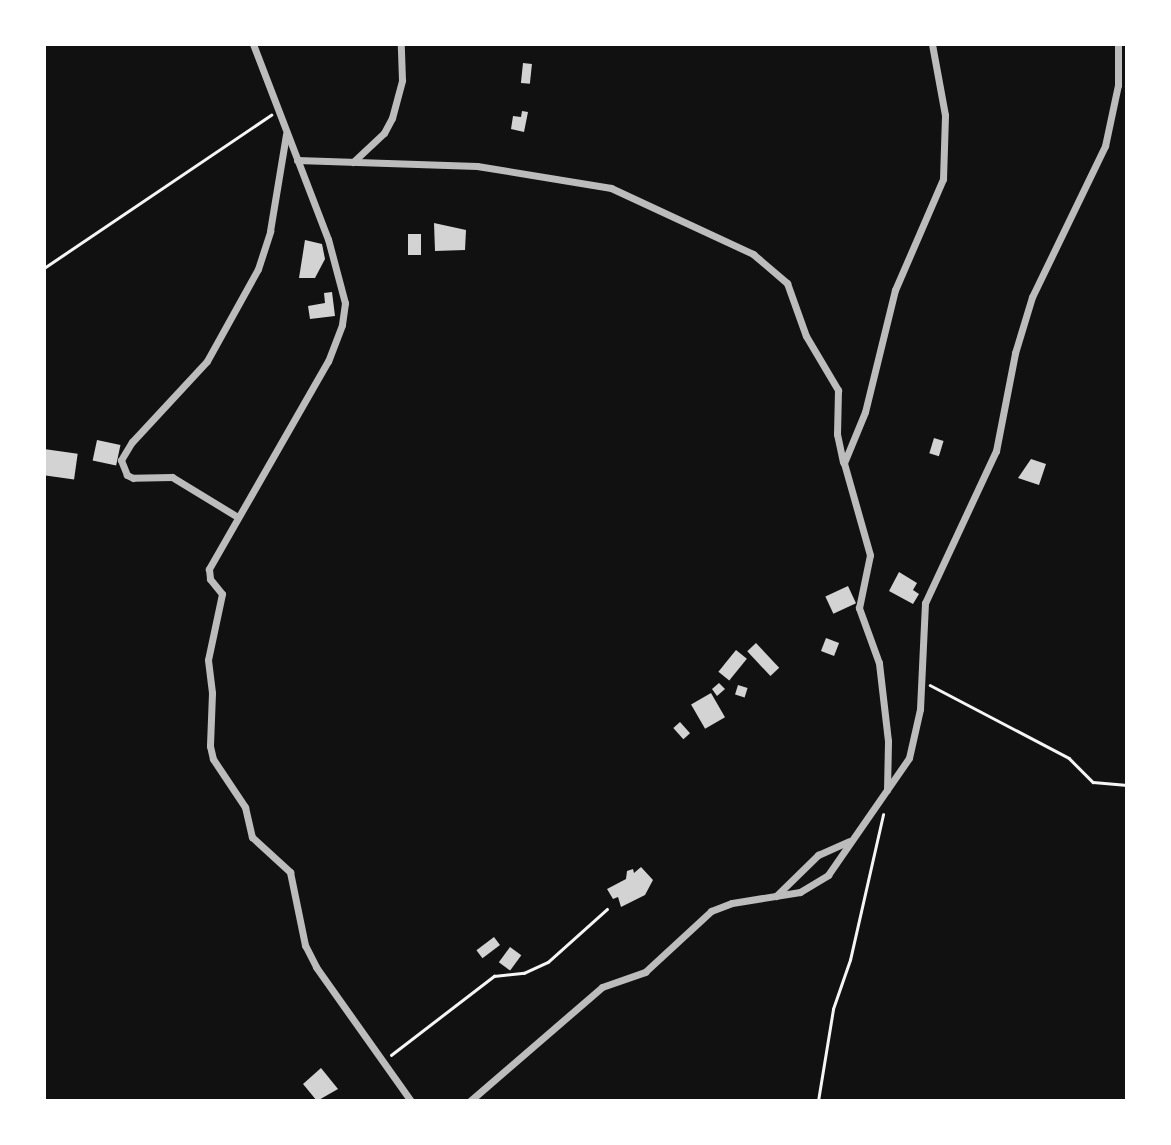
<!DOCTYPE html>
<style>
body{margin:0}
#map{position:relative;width:1171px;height:1145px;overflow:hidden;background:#111;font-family:"PT Sans",sans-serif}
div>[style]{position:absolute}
.building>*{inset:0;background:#d3d3d3;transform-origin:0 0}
.path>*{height:2.5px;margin:-1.25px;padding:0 1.25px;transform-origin:1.25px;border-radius:1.25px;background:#f5f5f5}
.minor>*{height:7px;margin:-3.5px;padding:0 3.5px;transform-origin:3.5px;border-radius:3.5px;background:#bcbcbc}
span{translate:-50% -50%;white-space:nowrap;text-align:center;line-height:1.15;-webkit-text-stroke:5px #fff;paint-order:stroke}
.frame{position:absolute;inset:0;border:46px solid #fff;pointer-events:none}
</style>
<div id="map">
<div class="building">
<div style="left:523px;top:63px;width:9px;height:20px;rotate:6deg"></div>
<div style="clip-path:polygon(522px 111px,528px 112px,524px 132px,511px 129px,513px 116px,521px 117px)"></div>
<div style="clip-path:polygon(434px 223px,466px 230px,465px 250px,435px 251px)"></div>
<div style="left:408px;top:234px;width:13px;height:21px"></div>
<div style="clip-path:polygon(305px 240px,322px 244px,325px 259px,315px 278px,299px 278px)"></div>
<div style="clip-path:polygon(332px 292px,335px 316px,310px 319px,308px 306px,325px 303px,324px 293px)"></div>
<div style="left:934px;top:438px;width:10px;height:16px;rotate:17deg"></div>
<div style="left:97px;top:440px;width:24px;height:21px;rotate:12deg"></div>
<div style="left:44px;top:449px;width:34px;height:26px;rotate:8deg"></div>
<div style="clip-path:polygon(1031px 459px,1046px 464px,1039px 485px,1018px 478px)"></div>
<div style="clip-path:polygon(899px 572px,917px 583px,913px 590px,919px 594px,913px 604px,889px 591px)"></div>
<div style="left:848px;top:586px;width:19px;height:25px;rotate:65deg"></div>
<div style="left:826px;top:638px;width:14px;height:14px;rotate:21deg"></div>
<div style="left:756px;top:643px;width:34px;height:12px;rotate:47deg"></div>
<div style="left:736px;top:650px;width:14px;height:28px;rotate:39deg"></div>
<div style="clip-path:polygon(719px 683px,725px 689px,717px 696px,712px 689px)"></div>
<div style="left:738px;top:685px;width:10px;height:10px;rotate:17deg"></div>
<div style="left:711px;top:693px;width:28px;height:23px;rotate:60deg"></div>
<div style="left:680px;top:722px;width:15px;height:9px;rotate:48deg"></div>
<div style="clip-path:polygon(641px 867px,653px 880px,645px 895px,621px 907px,618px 897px,613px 899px,607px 889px,626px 879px,627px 871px,633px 869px,634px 873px)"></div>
<div style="left:494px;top:937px;width:10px;height:22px;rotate:53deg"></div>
<div style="left:510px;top:947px;width:14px;height:19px;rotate:36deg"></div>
<div style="clip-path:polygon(321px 1068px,338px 1089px,317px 1101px,303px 1084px)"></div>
</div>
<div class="path">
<div style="left:44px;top:268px;width:274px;rotate:-34deg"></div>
<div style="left:930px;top:685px;width:157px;rotate:27.7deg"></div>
<div style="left:1069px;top:758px;width:34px;rotate:45deg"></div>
<div style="left:1093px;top:782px;width:34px;rotate:5deg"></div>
<div style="left:391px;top:1055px;width:130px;rotate:-37.5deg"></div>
<div style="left:494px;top:976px;width:30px;rotate:-6deg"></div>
<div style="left:524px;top:973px;width:26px;rotate:-25deg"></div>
<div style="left:548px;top:962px;width:79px;rotate:-41.9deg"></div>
<div style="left:818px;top:1101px;width:93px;rotate:-80.7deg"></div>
<div style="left:833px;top:1009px;width:52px;rotate:-70.9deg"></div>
<div style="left:850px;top:960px;width:149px;rotate:-77.2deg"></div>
</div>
<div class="minor">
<div style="left:253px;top:44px;width:209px;rotate:69deg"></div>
<div style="left:328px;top:239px;width:66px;rotate:75.1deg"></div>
<div style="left:345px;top:303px;width:22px;rotate:98deg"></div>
<div style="left:342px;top:325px;width:39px;rotate:111deg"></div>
<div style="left:328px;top:361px;width:240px;rotate:119.8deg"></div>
<div style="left:209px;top:569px;width:10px;rotate:84deg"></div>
<div style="left:210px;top:579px;width:19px;rotate:51deg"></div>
<div style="left:222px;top:594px;width:67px;rotate:102deg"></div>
<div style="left:208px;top:660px;width:33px;rotate:83deg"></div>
<div style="left:212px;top:693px;width:53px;rotate:92.2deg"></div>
<div style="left:210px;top:746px;width:13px;rotate:77deg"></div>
<div style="left:213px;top:759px;width:58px;rotate:56.3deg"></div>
<div style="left:245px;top:807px;width:31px;rotate:77deg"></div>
<div style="left:252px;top:837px;width:52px;rotate:42.6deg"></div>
<div style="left:290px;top:872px;width:75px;rotate:78.4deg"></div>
<div style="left:305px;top:945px;width:25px;rotate:63deg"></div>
<div style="left:316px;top:967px;width:164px;rotate:54.7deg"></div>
<div style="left:297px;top:160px;width:180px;rotate:1.9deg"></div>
<div style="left:477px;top:166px;width:136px;rotate:9.3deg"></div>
<div style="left:611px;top:188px;width:157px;rotate:24.9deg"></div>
<div style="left:753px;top:254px;width:45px;rotate:40.5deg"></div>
<div style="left:787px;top:283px;width:56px;rotate:70.3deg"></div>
<div style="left:806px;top:336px;width:63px;rotate:59.3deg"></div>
<div style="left:838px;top:390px;width:44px;rotate:91.3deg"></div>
<div style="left:837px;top:434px;width:29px;rotate:78deg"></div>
<div style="left:353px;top:162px;width:42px;rotate:-43.1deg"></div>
<div style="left:384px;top:133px;width:17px;rotate:-62deg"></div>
<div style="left:392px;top:118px;width:39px;rotate:-75deg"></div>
<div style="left:402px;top:80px;width:36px;rotate:-92deg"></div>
<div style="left:236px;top:516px;width:75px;rotate:-148.6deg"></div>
<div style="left:172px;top:477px;width:39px;rotate:179deg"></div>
<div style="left:133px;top:478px;width:7px;rotate:-153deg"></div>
<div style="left:127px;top:475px;width:16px;rotate:-112deg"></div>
<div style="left:121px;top:460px;width:21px;rotate:-59deg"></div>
<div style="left:132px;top:442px;width:110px;rotate:-47.2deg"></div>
<div style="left:207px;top:361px;width:105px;rotate:-61deg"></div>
<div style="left:258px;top:269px;width:40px;rotate:-72deg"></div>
<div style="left:270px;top:231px;width:98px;rotate:-80.6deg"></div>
<div style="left:887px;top:790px;width:49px;rotate:-88.8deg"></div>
<div style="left:888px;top:741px;width:79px;rotate:-96.6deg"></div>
<div style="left:879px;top:663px;width:59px;rotate:-110deg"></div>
<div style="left:859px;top:608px;width:54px;rotate:-78.3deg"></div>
<div style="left:870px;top:555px;width:96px;rotate:-105.8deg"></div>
<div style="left:844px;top:463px;width:55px;rotate:-67.6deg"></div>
<div style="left:865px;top:412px;width:126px;rotate:-76.2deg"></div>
<div style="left:895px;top:290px;width:121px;rotate:-66.6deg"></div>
<div style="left:943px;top:179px;width:64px;rotate:-88.2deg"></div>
<div style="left:945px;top:115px;width:72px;rotate:-100.4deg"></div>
<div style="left:776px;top:896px;width:59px;rotate:-44.3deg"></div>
<div style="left:818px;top:855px;width:34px;rotate:-24deg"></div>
<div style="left:470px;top:1101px;width:174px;rotate:-40.8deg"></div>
<div style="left:602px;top:987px;width:46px;rotate:-19.2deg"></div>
<div style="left:645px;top:972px;width:90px;rotate:-42.7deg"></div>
<div style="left:711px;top:911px;width:22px;rotate:-21deg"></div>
<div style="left:732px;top:903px;width:69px;rotate:-9.2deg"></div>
<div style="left:800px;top:892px;width:33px;rotate:-31deg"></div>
<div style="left:828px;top:875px;width:142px;rotate:-55.3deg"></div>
<div style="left:909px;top:758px;width:50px;rotate:-77.3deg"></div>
<div style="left:920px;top:709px;width:106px;rotate:-87.3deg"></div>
<div style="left:925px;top:603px;width:168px;rotate:-65deg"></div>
<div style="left:996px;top:451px;width:100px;rotate:-79deg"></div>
<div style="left:1015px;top:353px;width:59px;rotate:-73.1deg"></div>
<div style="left:1032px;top:297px;width:168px;rotate:-64.2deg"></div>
<div style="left:1105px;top:146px;width:62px;rotate:-78deg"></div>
<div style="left:1118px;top:85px;width:41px;rotate:-90deg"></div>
</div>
<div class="frame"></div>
</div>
